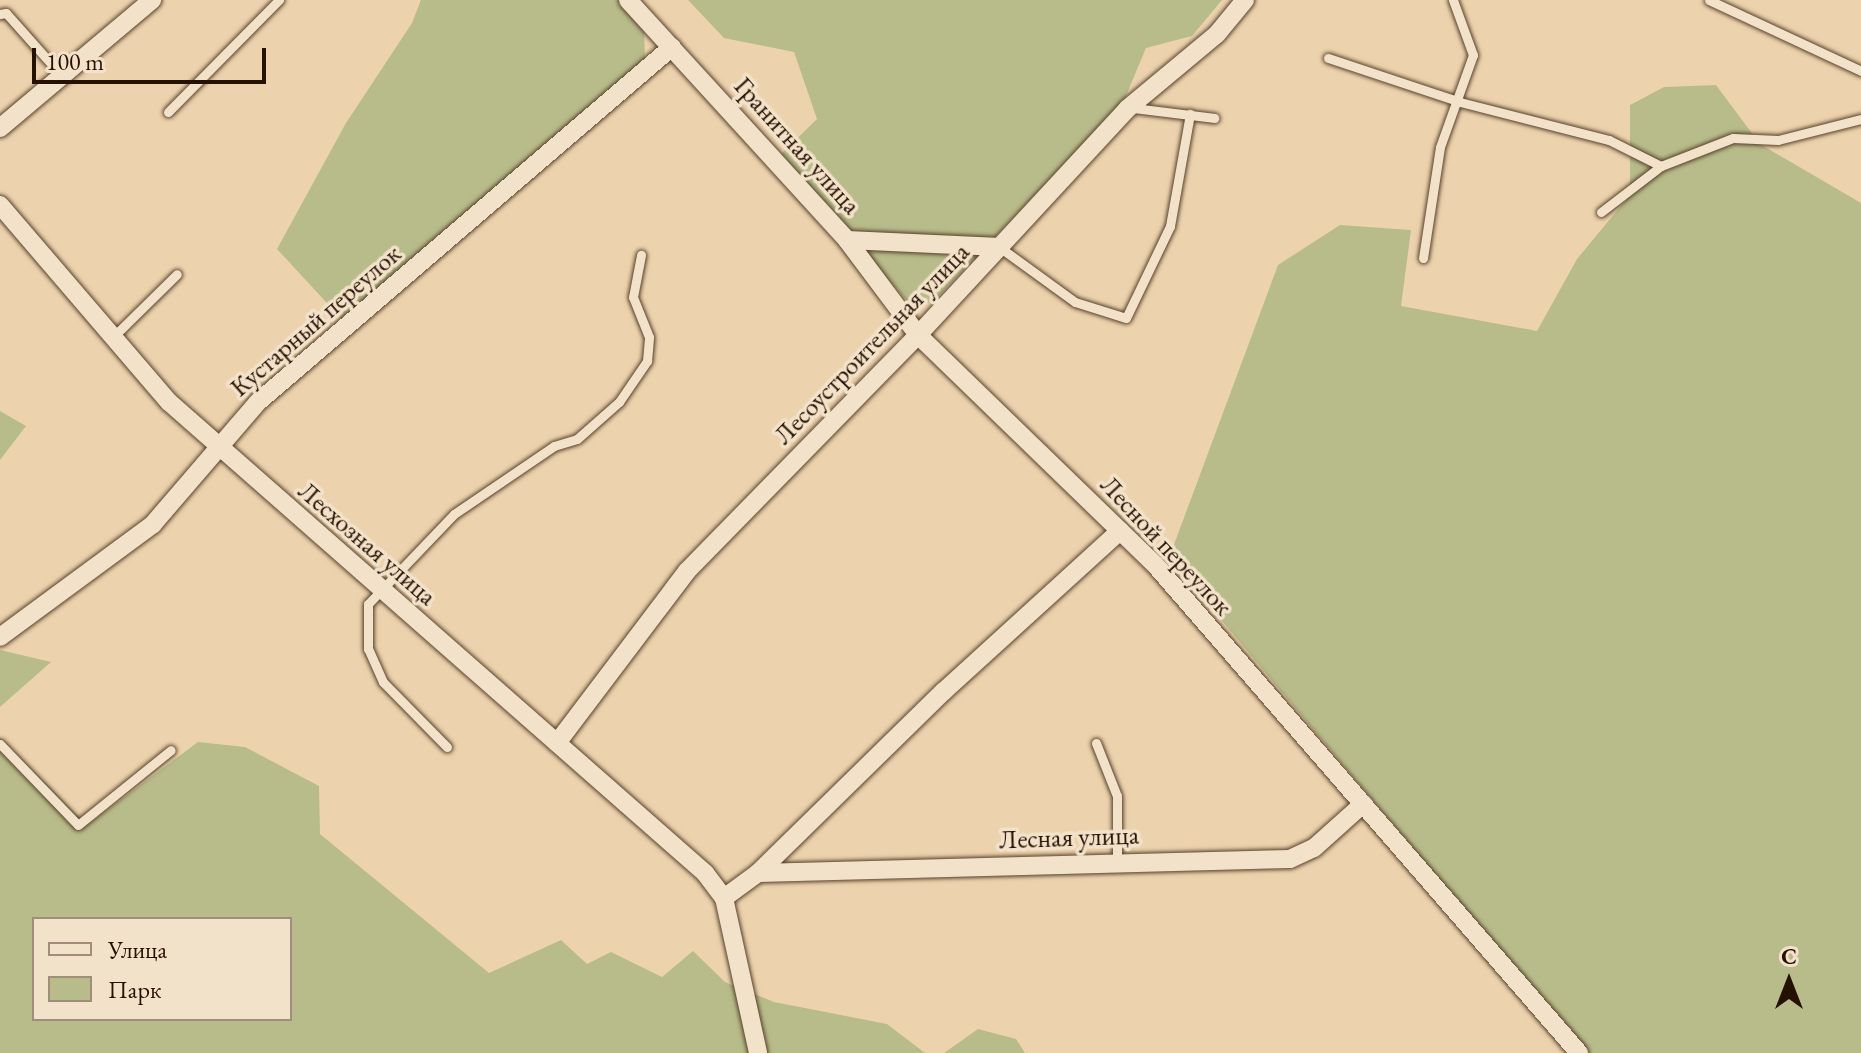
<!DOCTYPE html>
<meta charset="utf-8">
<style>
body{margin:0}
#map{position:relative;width:1861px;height:1053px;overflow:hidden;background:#edd3ad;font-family:"EB Garamond",serif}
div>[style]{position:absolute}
.green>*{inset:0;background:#b8bc8a}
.roads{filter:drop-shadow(0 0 2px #57422c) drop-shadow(0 0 2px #57422c)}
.service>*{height:9px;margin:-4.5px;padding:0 4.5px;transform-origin:4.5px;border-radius:4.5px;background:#f3e2ca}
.minor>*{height:18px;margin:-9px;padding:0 9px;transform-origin:9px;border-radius:9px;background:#f3e2ca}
span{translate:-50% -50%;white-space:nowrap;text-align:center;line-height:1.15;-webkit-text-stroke:7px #f3e2ca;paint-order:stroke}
.street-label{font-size:26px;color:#251101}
.legend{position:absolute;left:32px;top:917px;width:260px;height:104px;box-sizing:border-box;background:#f3e2ca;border:2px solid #a18e7a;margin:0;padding:10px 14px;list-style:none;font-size:24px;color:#251101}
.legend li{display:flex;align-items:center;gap:16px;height:40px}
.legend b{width:40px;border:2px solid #a18e7a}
.north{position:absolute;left:1749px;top:941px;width:80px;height:80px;-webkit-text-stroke:6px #f3e2ca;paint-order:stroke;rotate:0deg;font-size:22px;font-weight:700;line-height:32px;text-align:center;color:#251101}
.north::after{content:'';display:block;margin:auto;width:28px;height:36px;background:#251101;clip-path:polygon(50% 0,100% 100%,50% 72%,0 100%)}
.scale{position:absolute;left:32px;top:48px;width:234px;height:36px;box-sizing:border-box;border:4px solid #251101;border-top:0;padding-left:10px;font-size:24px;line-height:28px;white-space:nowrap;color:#251101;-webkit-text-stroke:6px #f3e2ca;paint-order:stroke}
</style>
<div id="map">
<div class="green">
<div style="clip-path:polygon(421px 0,628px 0,644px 17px,645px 69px,350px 328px,277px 249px,346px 123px,412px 23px)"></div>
<div style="clip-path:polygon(688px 0,1222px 0,1192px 36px,1146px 48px,1123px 103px,933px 302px,911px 305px,778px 157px,817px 119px,794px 52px,724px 38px)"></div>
<div style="clip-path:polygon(1716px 85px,1760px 144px,1861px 203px,1861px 1053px,1586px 1053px,1169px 558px,1278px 265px,1340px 225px,1411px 230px,1401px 306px,1537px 331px,1577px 259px,1630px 195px,1630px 105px,1664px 87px)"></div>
<div style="clip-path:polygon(0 411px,26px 426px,0 460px)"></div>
<div style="clip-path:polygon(0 650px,51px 662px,0 707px)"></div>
<div style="clip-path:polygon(evenodd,0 737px,87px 825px,198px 742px,245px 747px,319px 786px,320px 834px,489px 973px,561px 940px,587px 964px,611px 952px,662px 977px,693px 951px,725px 982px,774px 1002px,887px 1024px,925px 1053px,0 1053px,0 737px,34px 919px,290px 919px,290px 1019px,34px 1019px,34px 919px)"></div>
<div style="clip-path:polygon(978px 1029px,1016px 1039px,1025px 1053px,944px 1053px)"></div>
</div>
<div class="roads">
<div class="service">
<div style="left:1709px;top:0;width:168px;rotate:25deg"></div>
<div style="left:0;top:14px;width:6px;rotate:-9deg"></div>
<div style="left:6px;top:13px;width:84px;rotate:48.4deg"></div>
<div style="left:1328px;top:58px;width:139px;rotate:18.4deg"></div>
<div style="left:1460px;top:102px;width:154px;rotate:14.3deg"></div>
<div style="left:1609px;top:140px;width:58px;rotate:26.6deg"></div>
<div style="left:1134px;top:108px;width:81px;rotate:7.1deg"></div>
<div style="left:168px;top:112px;width:158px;rotate:-45.3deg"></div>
<div style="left:1601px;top:212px;width:76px;rotate:-37.5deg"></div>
<div style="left:1661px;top:166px;width:77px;rotate:-21.3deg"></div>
<div style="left:1733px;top:138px;width:45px;rotate:2.5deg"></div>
<div style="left:1778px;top:140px;width:86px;rotate:-14.2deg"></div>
<div style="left:1002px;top:249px;width:90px;rotate:36deg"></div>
<div style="left:1075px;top:302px;width:53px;rotate:17.4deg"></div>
<div style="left:1126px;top:318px;width:102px;rotate:-64.4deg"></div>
<div style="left:1170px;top:226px;width:114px;rotate:-79.9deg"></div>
<div style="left:1423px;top:258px;width:112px;rotate:-81.3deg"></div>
<div style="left:1440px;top:147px;width:98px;rotate:-70.3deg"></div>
<div style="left:1473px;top:55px;width:59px;rotate:-110deg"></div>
<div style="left:114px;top:336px;width:88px;rotate:-44.5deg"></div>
<div style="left:1096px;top:743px;width:57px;rotate:68.4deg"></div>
<div style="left:1117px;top:796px;width:67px;rotate:90deg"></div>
<div style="left:0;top:744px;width:112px;rotate:46.1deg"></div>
<div style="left:78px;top:825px;width:119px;rotate:-38.9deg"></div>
<div style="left:447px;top:747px;width:91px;rotate:-134.6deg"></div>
<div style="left:383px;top:682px;width:36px;rotate:-114deg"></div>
<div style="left:368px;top:649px;width:45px;rotate:-90deg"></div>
<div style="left:368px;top:604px;width:124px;rotate:-46.3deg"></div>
<div style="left:454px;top:514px;width:121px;rotate:-34.2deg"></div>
<div style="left:554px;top:446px;width:24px;rotate:-17deg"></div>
<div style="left:577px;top:439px;width:56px;rotate:-41.4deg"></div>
<div style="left:619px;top:402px;width:50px;rotate:-55.7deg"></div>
<div style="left:647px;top:361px;width:24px;rotate:-85deg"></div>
<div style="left:649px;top:337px;width:43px;rotate:-111.8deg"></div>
<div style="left:633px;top:297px;width:43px;rotate:-79.2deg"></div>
</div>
<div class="minor">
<div style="left:628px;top:0;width:325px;rotate:47.6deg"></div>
<div style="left:847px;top:240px;width:119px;rotate:53.2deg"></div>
<div style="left:918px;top:335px;width:333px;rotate:44.1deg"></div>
<div style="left:1157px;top:567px;width:644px;rotate:49.03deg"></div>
<div style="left:0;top:128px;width:199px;rotate:-40.1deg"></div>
<div style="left:0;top:205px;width:260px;rotate:49.4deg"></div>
<div style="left:169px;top:402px;width:714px;rotate:41.31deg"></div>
<div style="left:705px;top:873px;width:31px;rotate:53deg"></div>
<div style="left:724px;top:898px;width:159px;rotate:77.6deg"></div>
<div style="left:847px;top:240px;width:153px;rotate:2.6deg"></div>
<div style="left:0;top:637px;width:190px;rotate:-36.4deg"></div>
<div style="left:153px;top:524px;width:161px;rotate:-49.3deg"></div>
<div style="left:258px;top:402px;width:545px;rotate:-40.61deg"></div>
<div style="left:557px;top:743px;width:216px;rotate:-52.9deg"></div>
<div style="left:687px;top:571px;width:330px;rotate:-45.6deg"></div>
<div style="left:918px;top:335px;width:308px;rotate:-47.2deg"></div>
<div style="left:1127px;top:109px;width:117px;rotate:-39.8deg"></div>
<div style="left:1217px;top:34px;width:44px;rotate:-50.5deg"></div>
<div style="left:758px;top:873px;width:532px;rotate:-1.51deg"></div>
<div style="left:1290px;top:859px;width:26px;rotate:-25deg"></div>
<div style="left:1314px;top:848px;width:66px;rotate:-41.9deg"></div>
<div style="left:724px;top:898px;width:42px;rotate:-36.3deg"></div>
<div style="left:758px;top:873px;width:260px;rotate:-44.4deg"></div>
<div style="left:944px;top:691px;width:238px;rotate:-42.3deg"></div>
</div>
</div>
<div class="street-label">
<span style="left:797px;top:146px;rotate:48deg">Гранитная улица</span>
<span style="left:316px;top:321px;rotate:-41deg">Кустарный переулок</span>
<span style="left:872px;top:344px;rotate:-46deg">Лесоустроительная улица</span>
<span style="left:367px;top:544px;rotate:41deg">Лесхозная улица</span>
<span style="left:1166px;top:546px;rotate:47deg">Лесной переулок</span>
<span style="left:1069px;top:838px;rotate:-2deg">Лесная улица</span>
</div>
<ul class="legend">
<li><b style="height:10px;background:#f3e2ca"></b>Улица</li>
<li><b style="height:22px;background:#b8bc8a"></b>Парк</li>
</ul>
<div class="north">С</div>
<div class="scale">100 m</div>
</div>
